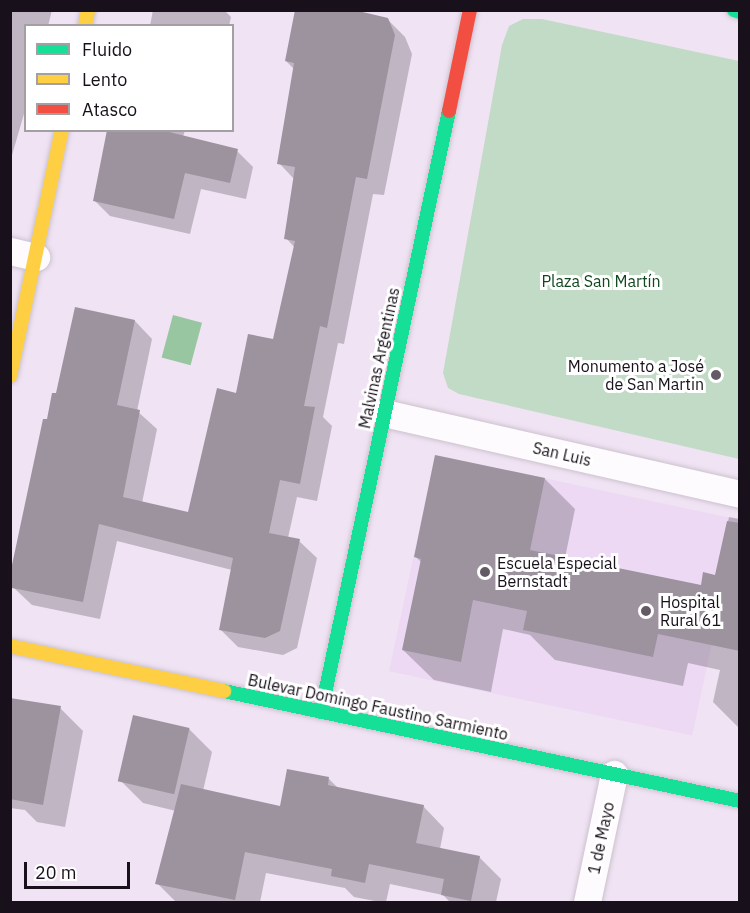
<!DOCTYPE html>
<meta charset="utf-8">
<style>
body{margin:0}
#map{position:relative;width:750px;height:913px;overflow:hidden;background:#f0e3f4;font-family:"IBM Plex Sans",sans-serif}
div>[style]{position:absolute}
.built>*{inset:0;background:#edd9f4;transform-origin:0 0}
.green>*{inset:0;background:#c2dbc7}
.water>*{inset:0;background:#97c6a0;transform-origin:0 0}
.shadow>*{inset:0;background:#0003}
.building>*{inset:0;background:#9c939f;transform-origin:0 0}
.roads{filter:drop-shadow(0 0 2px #ccc2ce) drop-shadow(0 0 2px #ccc2ce)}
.street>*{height:27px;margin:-13.5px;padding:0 13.5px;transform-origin:13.5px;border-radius:13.5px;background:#fdfbfd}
.fast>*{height:14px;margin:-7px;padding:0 7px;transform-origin:7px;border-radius:7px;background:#16e098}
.slow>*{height:14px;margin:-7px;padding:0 7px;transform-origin:7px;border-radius:7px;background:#ffcf43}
.jam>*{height:14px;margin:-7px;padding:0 7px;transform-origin:7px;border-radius:7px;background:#f24e42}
.dots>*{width:16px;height:16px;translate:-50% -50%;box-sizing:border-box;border:3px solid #fff;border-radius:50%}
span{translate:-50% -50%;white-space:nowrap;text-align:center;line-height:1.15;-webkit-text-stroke:6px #fff;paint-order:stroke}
.park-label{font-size:16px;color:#11471e}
.street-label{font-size:16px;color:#18101a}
.poi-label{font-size:16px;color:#18101a}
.right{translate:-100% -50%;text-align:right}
.left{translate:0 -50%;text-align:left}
.frame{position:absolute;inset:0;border:12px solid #18101a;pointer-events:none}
.legend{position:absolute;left:24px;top:24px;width:210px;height:108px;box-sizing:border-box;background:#fff;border:2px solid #a39fa3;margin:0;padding:8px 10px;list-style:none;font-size:18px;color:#18101a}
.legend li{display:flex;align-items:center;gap:12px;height:30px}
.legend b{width:30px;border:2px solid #a39fa3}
.scale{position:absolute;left:24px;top:862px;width:106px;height:27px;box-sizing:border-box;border:3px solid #18101a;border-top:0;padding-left:8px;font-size:18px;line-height:21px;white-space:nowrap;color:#18101a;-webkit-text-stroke:4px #fff;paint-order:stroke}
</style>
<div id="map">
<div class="built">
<div style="left:435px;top:455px;width:310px;height:221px;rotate:12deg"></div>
</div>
<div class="green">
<div style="clip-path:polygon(523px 19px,542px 19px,739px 61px,739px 459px,459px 394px,448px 388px,443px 373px,502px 45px,509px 26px)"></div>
</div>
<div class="water">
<div style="left:173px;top:315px;width:30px;height:44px;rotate:15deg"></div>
</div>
<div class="shadow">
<div style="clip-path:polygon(10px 10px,52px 10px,48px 26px,26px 26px,26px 107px,10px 162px)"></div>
<div style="clip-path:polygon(153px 10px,224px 10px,231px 17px,229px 26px,150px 26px)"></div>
<div style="clip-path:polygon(387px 19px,405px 37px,412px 54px,384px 195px,373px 194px,344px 344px,338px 343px,323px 417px,332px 426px,317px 501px,297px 497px,288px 538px,299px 541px,317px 558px,297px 648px,283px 655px,238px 647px,220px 629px,232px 570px,117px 541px,100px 619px,32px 605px,14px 588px,48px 421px,57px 395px,135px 321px,152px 339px,137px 411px,157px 429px,142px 503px,189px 514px,237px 394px,274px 341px,295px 248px,286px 238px,295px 180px,279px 163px,294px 69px,286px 61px)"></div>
<div style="clip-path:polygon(108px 130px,185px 130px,183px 137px,237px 151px,253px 167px,246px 199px,201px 189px,190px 234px,110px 216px,94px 200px)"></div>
<div style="clip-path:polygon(545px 479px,575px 509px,565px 558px,702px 586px,716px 577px,729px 517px,740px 519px,740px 729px,713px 702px,720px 670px,688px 663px,683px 686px,555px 660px,530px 635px,503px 629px,491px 692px,434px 680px,403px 650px,422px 563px,415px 556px)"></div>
<div style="clip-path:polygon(10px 699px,60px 708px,83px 731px,65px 827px,37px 822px,25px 810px,10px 808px)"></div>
<div style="clip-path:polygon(189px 729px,212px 752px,203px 791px,281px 808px,329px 779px,338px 788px,423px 806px,444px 828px,440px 849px,479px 857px,501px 879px,496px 902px,450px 902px,443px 895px,390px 884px,386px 902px,380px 902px,354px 897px,345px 888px,266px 873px,260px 902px,176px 902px,157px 883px,176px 811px,143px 803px,120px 780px)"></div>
</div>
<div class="building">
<div style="clip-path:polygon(295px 10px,354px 10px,388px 18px,395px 35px,367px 179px,356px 177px,327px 328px,320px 326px,304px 406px,315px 407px,300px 484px,280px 480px,269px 533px,300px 539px,280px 631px,265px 638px,219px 630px,233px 558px,99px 524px,83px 602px,12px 588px,12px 565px,43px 419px,47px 419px,52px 393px,56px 393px,75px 307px,135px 320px,117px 405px,140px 410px,123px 497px,188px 512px,217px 388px,236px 393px,248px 334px,273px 339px,295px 241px,284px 239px,295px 167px,277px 164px,294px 63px,285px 61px)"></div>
<div style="clip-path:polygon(107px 130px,161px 130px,238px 149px,230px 183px,185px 173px,174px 219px,93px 201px)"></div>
<div style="clip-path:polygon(435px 455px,545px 478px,530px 550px,701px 585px,703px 572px,715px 575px,727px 521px,740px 523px,740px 651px,658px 634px,653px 657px,523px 630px,527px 611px,473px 600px,461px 662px,402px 650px,421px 559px,414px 557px)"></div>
<div style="clip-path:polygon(10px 698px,61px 706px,43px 805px,10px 799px)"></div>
<div style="left:133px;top:715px;width:58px;height:68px;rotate:13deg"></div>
<div style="clip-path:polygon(287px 769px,329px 777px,328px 785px,424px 805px,416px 843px,480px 856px,471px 901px,441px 895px,444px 879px,369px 864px,365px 883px,331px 876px,332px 869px,245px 852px,235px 900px,155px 884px,181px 784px,280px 806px)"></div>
</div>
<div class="roads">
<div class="street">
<div style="left:10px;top:251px;width:27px;rotate:13deg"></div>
<div style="left:384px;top:413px;width:365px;rotate:12.8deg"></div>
<div style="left:587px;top:902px;width:131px;rotate:-78.1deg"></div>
</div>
<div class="fast">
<div style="left:734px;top:10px;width:6px;rotate:18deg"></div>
<div style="left:224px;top:691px;width:528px;rotate:12.03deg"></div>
<div style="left:321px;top:712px;width:614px;rotate:-77.98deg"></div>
</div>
<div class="slow">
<div style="left:85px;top:26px;width:16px;rotate:-79deg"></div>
<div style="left:10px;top:376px;width:251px;rotate:-78.1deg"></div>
<div style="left:10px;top:646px;width:219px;rotate:11.9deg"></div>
</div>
<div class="jam">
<div style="left:449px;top:111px;width:103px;rotate:-78.3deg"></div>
</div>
</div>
<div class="dots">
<div style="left:716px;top:375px;background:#645a66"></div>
<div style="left:485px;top:572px;background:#645a66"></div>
<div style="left:646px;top:611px;background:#645a66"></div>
</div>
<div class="park-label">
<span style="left:601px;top:281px">Plaza San Martín</span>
</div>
<div class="street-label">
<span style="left:379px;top:358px;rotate:-78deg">Malvinas Argentinas</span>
<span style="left:562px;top:454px;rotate:13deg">San Luis</span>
<span style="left:378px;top:707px;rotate:12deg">Bulevar Domingo Faustino Sarmiento</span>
<span style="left:601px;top:838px;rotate:-78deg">1 de Mayo</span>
</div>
<div class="poi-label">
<span class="right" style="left:704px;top:375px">Monumento a José<br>de San Martin</span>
<span class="left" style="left:497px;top:572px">Escuela Especial<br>Bernstadt</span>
<span class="left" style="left:660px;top:611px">Hospital<br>Rural 61</span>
</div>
<div class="frame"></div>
<ul class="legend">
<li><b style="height:8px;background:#16e098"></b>Fluido</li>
<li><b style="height:8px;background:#ffcf43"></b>Lento</li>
<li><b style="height:8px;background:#f24e42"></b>Atasco</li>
</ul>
<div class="scale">20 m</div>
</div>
